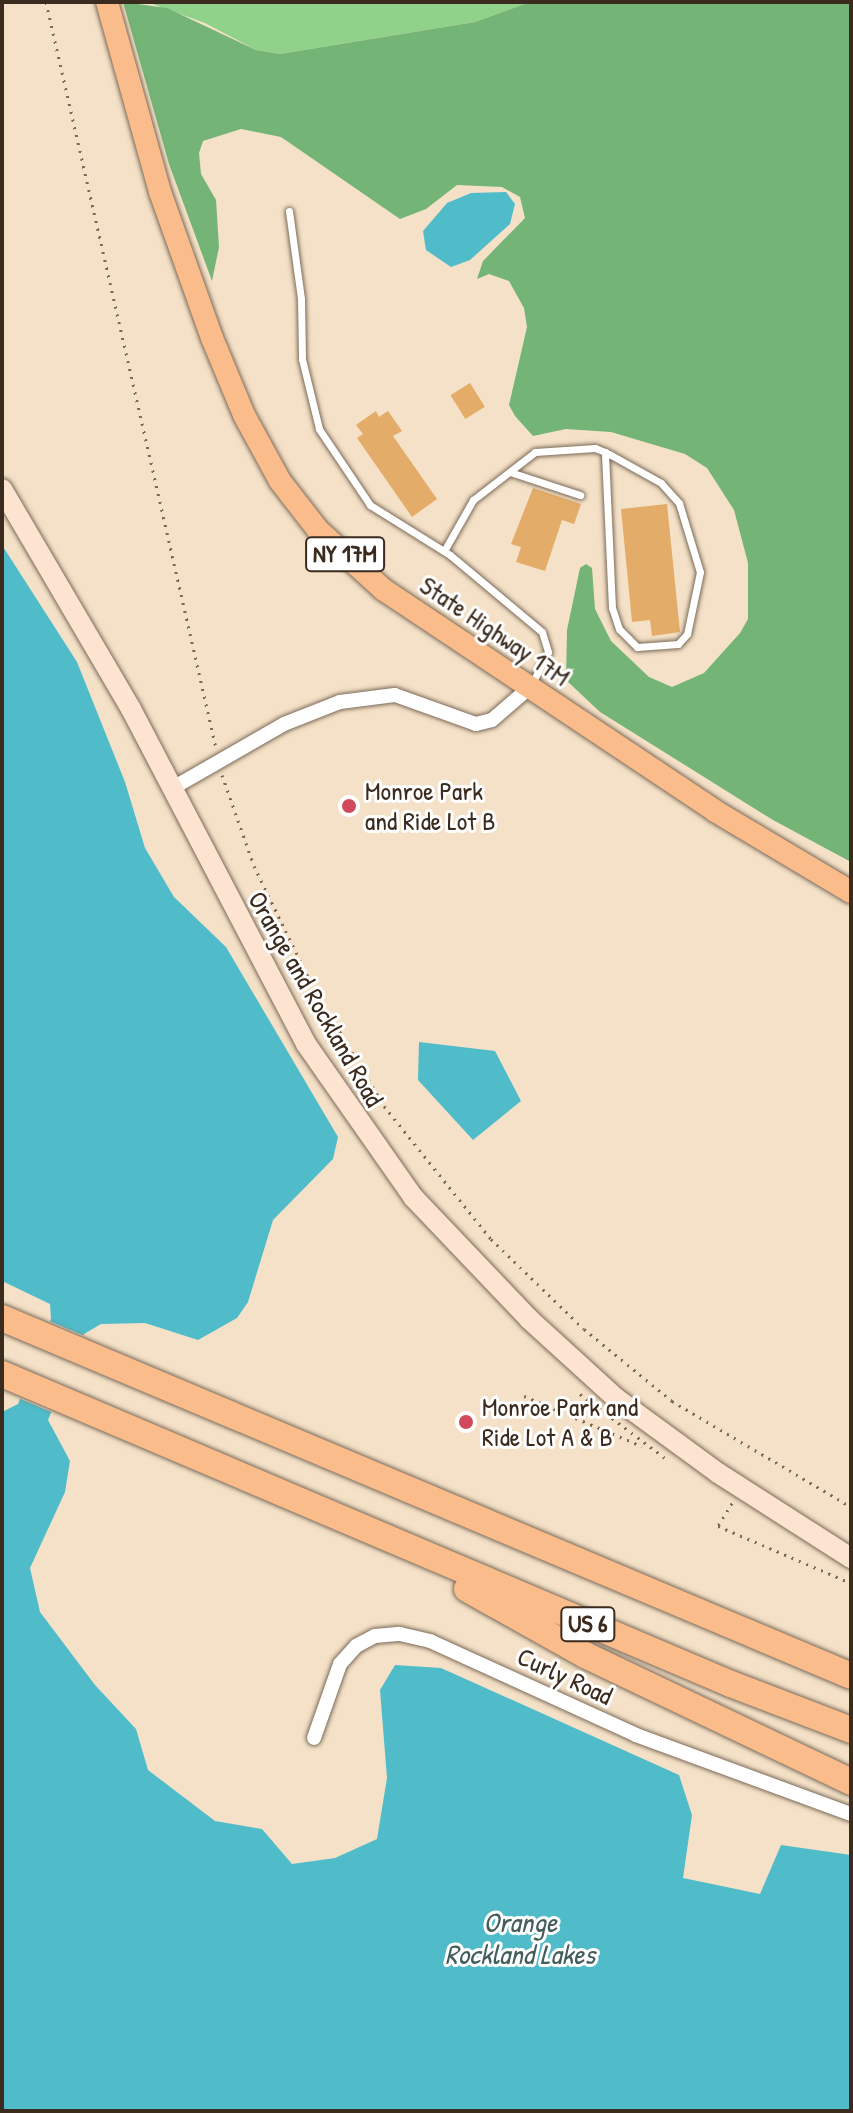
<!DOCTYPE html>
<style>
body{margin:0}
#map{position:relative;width:853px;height:2113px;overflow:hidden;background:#f4e1c7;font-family:"Patrick Hand",sans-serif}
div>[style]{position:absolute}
.green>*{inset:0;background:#90d28a}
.forest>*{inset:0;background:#74b476}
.water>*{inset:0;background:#50bcca}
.pier>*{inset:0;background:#f4e1c7;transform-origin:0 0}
.building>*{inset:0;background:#e3ac68;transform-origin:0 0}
.path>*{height:3px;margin-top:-1.5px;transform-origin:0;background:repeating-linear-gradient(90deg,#7c6a59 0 2px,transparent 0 8px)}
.roads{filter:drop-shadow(0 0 2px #7c6a59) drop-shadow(0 0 2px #7c6a59)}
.lane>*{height:7px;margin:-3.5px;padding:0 3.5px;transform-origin:3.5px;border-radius:3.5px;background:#fff}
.street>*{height:14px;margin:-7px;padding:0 7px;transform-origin:7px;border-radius:7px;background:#fff}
.secondary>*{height:20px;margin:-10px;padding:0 10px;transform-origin:10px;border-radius:10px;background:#fde4d1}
.primary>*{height:22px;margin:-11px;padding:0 11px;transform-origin:11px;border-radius:11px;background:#fabc8b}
.highway>*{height:26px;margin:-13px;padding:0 13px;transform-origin:13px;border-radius:13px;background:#fabc8b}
.dots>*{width:22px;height:22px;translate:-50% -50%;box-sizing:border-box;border:4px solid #fff;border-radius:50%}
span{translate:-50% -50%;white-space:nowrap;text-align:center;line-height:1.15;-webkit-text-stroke:6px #fff;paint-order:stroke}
.shield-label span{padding:2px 6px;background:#fff;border:2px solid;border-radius:6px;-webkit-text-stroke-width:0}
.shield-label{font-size:24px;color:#3b2a1e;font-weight:700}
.street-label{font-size:26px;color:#3b2a1e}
.poi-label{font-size:26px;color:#3b2a1e}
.left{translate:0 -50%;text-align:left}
.water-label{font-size:28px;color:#425d5a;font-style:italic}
.frame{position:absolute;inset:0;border:4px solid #3b2a1e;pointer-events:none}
</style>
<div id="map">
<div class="green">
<div style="clip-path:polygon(147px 2px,530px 2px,475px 22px,280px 54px,256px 50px,205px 23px)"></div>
</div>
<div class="forest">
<div style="clip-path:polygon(123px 2px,167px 8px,256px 50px,280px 54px,475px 22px,530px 2px,851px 2px,851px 862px,773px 820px,600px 712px,566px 680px,567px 630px,580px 568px,586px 564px,592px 568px,595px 609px,611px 641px,649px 677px,672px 687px,704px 673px,740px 633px,748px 619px,748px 563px,734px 510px,707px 468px,685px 454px,611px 432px,566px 429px,533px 436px,515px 416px,509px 405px,527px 327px,524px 308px,509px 281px,489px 274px,477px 279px,483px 261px,525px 218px,520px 197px,502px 187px,457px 185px,426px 209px,400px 219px,281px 137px,241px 129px,203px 141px,199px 153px,201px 174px,216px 200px,219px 247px,212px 281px,169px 164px)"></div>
</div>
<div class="water">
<div style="clip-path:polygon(506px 192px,515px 204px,510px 224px,470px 260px,451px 267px,426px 250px,423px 231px,447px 203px,471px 193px)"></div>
<div style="clip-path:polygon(2px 545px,77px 662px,125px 782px,145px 848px,174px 897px,226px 947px,338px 1137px,333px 1159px,273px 1220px,248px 1302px,237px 1318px,198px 1340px,145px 1323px,101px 1324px,84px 1334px,48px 1420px,70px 1461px,65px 1492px,30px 1568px,40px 1612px,95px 1685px,136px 1729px,148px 1770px,215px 1821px,262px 1829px,292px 1864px,335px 1858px,377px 1839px,387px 1778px,380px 1690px,395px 1665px,441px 1668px,679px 1775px,692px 1815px,683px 1878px,760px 1894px,781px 1845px,851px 1855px,851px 2111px,2px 2111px,2px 1412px,18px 1404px,51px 1319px,50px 1304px,2px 1281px)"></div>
<div style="clip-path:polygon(419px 1042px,495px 1051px,521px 1101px,473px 1140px,418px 1080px)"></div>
</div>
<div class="pier">
<div style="left:47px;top:1320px;width:43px;height:83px;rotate:23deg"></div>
</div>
<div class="building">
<div style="left:470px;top:383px;width:28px;height:23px;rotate:58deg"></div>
<div style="clip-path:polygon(376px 411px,379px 417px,388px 411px,402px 431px,393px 436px,437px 499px,412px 517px,357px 438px,363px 434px,356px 425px)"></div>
<div style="clip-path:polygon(533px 488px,581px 504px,574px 524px,562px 520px,545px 571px,516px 562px,521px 547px,511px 544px)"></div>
<div style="clip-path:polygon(667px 504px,680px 632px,652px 636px,650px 620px,632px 622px,621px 509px)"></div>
</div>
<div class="path">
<div style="left:46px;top:2px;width:765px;rotate:77.16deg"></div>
<div style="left:222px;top:775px;width:96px;rotate:70.6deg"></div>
<div style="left:254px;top:866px;width:130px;rotate:64deg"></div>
<div style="left:311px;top:983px;width:143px;rotate:59.3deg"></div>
<div style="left:384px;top:1106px;width:171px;rotate:51.2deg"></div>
<div style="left:491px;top:1239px;width:129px;rotate:44.1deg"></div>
<div style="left:584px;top:1329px;width:114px;rotate:39.3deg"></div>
<div style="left:672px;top:1401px;width:208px;rotate:30.6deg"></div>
<div style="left:580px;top:1394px;width:106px;rotate:37deg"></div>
<div style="left:524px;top:1396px;width:128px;rotate:23deg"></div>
<div style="left:732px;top:1503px;width:27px;rotate:121deg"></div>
<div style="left:718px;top:1526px;width:145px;rotate:23.2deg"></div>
</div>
<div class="roads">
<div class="lane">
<div style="left:289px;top:211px;width:89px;rotate:82.2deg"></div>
<div style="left:301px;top:299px;width:60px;rotate:89deg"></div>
<div style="left:302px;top:359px;width:72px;rotate:76.3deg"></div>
<div style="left:319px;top:429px;width:92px;rotate:56.1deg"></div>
<div style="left:370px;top:505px;width:94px;rotate:32deg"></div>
<div style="left:450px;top:555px;width:120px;rotate:39.9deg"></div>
<div style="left:542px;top:632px;width:21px;rotate:73deg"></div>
<div style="left:548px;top:652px;width:35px;rotate:117deg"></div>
<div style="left:510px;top:472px;width:74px;rotate:18.2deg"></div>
<div style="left:444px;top:551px;width:59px;rotate:-60.4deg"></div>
<div style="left:473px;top:500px;width:78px;rotate:-37.7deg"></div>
<div style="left:535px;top:452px;width:60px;rotate:-3.8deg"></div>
<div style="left:595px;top:448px;width:11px;rotate:22deg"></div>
<div style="left:605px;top:452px;width:7px;rotate:27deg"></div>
<div style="left:611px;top:455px;width:57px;rotate:29.2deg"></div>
<div style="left:661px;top:483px;width:27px;rotate:48deg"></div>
<div style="left:679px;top:503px;width:72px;rotate:73.1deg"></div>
<div style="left:700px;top:572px;width:63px;rotate:101.8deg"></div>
<div style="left:687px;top:634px;width:13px;rotate:132deg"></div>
<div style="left:678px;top:644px;width:41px;rotate:175.8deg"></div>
<div style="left:637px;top:647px;width:25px;rotate:-135deg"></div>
<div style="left:619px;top:629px;width:22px;rotate:-108deg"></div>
<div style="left:612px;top:608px;width:156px;rotate:-92.6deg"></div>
</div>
<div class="street">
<div style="left:171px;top:789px;width:130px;rotate:-29.9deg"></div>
<div style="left:284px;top:724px;width:60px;rotate:-21.4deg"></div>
<div style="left:340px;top:702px;width:55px;rotate:-7.3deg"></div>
<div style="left:395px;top:695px;width:86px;rotate:19.7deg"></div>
<div style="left:476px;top:724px;width:16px;rotate:-14deg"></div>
<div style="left:492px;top:720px;width:49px;rotate:-40.9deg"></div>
<div style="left:314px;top:1738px;width:78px;rotate:-70.6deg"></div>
<div style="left:340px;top:1664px;width:24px;rotate:-48deg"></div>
<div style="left:356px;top:1646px;width:21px;rotate:-28deg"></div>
<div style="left:375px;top:1636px;width:25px;rotate:-5deg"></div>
<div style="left:400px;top:1634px;width:31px;rotate:13deg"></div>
<div style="left:430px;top:1641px;width:226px;rotate:24.5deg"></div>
<div style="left:636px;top:1735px;width:229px;rotate:20.2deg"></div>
</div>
<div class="secondary">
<div style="left:2px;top:489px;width:255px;rotate:59.6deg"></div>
<div style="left:131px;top:709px;width:378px;rotate:62.4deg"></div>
<div style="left:306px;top:1044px;width:187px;rotate:55deg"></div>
<div style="left:413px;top:1197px;width:168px;rotate:46.4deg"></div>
<div style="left:529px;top:1319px;width:119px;rotate:42.3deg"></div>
<div style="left:617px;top:1399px;width:125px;rotate:36.2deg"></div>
<div style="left:718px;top:1473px;width:158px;rotate:32.6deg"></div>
</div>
<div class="primary">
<div style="left:107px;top:2px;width:197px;rotate:74.4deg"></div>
<div style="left:160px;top:192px;width:155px;rotate:70.4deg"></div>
<div style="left:212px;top:338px;width:83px;rotate:67.4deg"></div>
<div style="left:244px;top:415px;width:75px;rotate:61.4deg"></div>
<div style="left:280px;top:481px;width:62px;rotate:52.2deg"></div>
<div style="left:318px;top:530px;width:89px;rotate:42.3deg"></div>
<div style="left:384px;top:590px;width:398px;rotate:33.7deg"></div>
<div style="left:715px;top:811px;width:158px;rotate:30.8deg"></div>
</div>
<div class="highway">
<div style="left:2px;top:1318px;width:921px;rotate:22.86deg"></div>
<div style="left:2px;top:1374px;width:792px;rotate:23.04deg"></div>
<div style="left:731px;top:1684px;width:129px;rotate:21deg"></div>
<div style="left:467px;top:1589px;width:135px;rotate:29.2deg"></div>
<div style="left:585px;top:1655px;width:295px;rotate:25.5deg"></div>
</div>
</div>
<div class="dots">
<div style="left:349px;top:806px;background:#d1495b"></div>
<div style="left:466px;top:1422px;background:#d1495b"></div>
</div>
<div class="shield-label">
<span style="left:345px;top:554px">NY 17M</span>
<span style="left:588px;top:1624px">US 6</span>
</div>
<div class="street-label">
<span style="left:495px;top:631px;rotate:34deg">State Highway 17M</span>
<span style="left:316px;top:999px;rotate:60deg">Orange and Rockland Road</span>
<span style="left:565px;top:1676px;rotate:25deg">Curly Road</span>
</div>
<div class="poi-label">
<span class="left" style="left:365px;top:806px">Monroe Park<br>and Ride Lot B</span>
<span class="left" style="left:482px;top:1422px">Monroe Park and<br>Ride Lot A &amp; B</span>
</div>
<div class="water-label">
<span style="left:520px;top:1938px">Orange<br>Rockland Lakes</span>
</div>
<div class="frame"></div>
</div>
